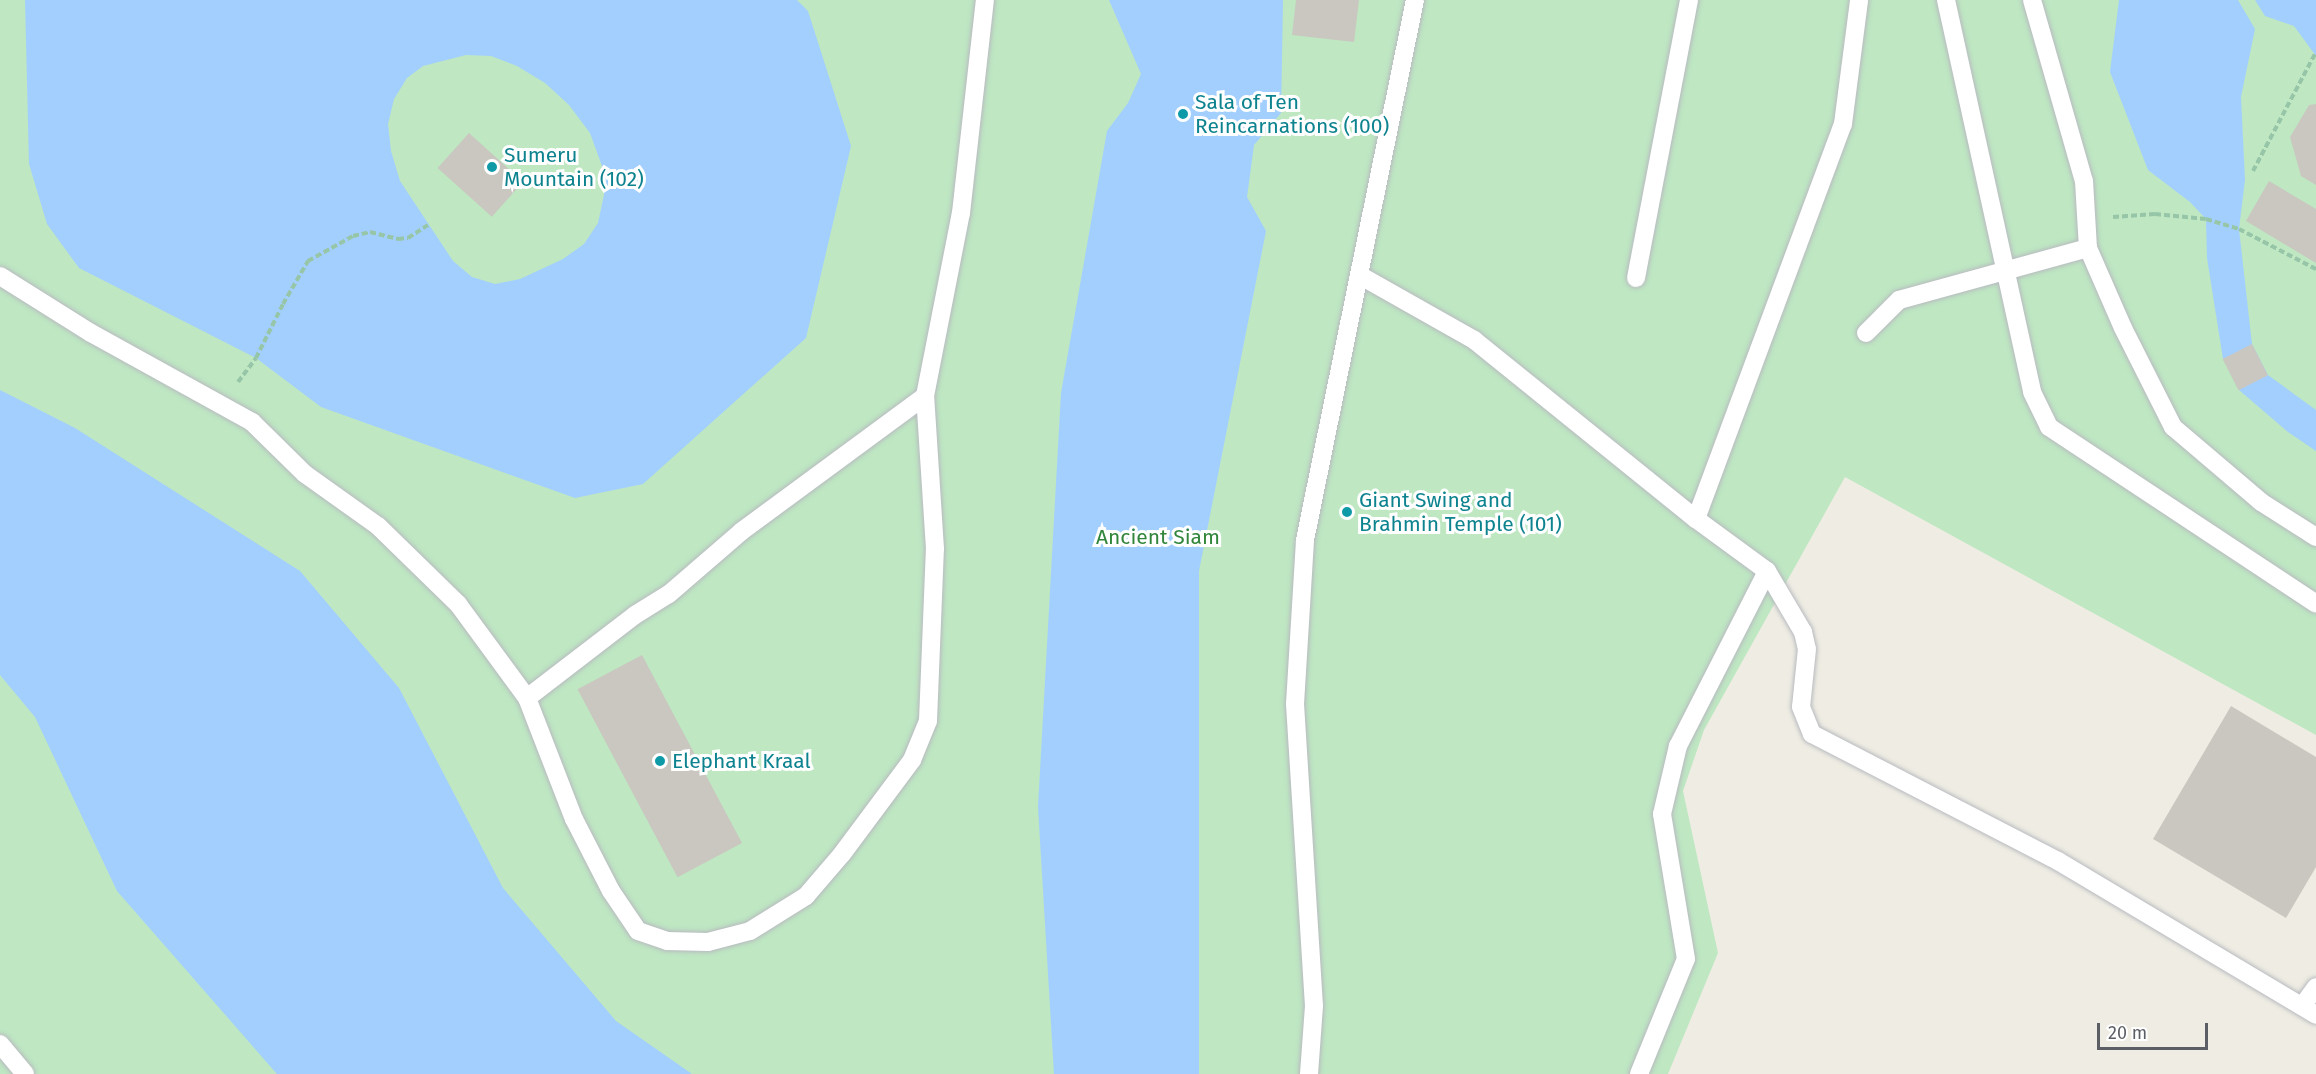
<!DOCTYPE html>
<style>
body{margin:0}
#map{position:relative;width:2316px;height:1074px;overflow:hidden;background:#efede3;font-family:"Fira Sans",sans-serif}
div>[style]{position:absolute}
.green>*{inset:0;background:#bee7c2}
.water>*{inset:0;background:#a3cfff}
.building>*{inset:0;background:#cac7c0;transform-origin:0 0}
.path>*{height:4px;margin-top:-2px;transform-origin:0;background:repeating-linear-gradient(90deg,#96c6a7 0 6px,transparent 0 9px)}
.roads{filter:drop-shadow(0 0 2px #b8bac0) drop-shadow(0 0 2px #b8bac0)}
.lane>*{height:18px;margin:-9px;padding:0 9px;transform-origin:9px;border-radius:9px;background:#fff}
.dots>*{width:16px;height:16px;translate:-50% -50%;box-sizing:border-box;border:3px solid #fff;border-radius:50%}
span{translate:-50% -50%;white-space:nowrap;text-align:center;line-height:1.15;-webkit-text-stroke:6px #fff;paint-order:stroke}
.culture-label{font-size:21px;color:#0d838f}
.left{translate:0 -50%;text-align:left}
.park-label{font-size:21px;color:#31863c}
.scale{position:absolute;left:2097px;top:1023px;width:111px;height:27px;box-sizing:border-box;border:3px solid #5b5e64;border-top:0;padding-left:8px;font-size:18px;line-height:21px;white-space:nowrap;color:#5b5e64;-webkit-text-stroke:4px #fff;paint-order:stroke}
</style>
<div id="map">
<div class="green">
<div style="clip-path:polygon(0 0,2316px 0,2316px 735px,1845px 477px,1704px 730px,1683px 791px,1718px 953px,1668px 1074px,0 1074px)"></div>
</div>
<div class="water">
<div style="clip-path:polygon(evenodd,25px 0,797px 0,808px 11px,851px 146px,806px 338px,643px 484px,575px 498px,321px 407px,256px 358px,79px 268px,47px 224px,29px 164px,25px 0,466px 55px,491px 56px,517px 66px,545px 83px,569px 105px,590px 133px,602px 166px,604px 195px,598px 223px,584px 244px,563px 259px,520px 279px,495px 284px,472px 277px,453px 261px,400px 181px,391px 151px,388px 124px,394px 99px,407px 78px,423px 66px,466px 55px)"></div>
<div style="clip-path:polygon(1109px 0,1283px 0,1281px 113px,1254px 145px,1247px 197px,1266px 231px,1199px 571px,1199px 1074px,1054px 1074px,1038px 807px,1061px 393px,1107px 131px,1128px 103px,1141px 74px)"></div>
<div style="clip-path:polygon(2119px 0,2238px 0,2255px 29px,2241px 97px,2245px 180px,2239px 229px,2252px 344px,2268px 375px,2316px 410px,2316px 451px,2288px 432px,2239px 390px,2223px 359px,2207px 258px,2206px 219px,2190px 202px,2148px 170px,2110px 72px)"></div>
<div style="clip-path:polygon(2255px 0,2316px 0,2316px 56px,2294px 26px,2265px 16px)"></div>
<div style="clip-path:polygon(0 390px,75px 428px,300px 571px,399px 688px,503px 888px,616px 1021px,692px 1074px,277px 1074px,117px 891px,35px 717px,0 675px)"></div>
</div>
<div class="building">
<div style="clip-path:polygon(1296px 0,1359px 0,1354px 42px,1292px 35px)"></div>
<div style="clip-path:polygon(2316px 104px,2316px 185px,2301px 176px,2290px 137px,2309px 105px)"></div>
<div style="left:469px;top:133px;width:73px;height:47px;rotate:42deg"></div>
<div style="clip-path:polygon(2269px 181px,2316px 209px,2316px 263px,2246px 221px)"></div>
<div style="left:2252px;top:344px;width:35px;height:33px;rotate:63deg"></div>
<div style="left:642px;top:655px;width:213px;height:73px;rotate:62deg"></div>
<div style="clip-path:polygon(2231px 706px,2316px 757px,2316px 867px,2286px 918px,2153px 839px)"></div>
</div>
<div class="path">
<div style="left:2253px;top:171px;width:135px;rotate:-62.1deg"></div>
<div style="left:2113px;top:217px;width:42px;rotate:-4.1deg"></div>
<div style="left:2155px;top:214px;width:51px;rotate:5.6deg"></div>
<div style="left:2206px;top:219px;width:34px;rotate:17deg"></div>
<div style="left:2239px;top:229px;width:87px;rotate:27.5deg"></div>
<div style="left:238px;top:382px;width:30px;rotate:-53deg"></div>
<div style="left:256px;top:358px;width:60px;rotate:-63.4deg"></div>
<div style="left:283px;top:304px;width:50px;rotate:-59.8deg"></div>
<div style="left:308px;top:261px;width:51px;rotate:-29.1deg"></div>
<div style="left:353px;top:236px;width:17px;rotate:-13deg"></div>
<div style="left:370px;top:232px;width:29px;rotate:14deg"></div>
<div style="left:398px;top:239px;width:10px;rotate:-6deg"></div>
<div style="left:408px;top:238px;width:24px;rotate:-33deg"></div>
</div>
<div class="roads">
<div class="lane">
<div style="left:1946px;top:0;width:401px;rotate:77.6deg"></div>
<div style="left:2032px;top:392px;width:39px;rotate:64deg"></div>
<div style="left:2049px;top:427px;width:320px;rotate:33.5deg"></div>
<div style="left:2032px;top:0;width:188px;rotate:74deg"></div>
<div style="left:2084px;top:181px;width:67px;rotate:86.6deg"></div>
<div style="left:2088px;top:248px;width:87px;rotate:66.4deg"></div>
<div style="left:2123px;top:328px;width:111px;rotate:63.2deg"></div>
<div style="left:2173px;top:427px;width:116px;rotate:40.4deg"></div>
<div style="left:2261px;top:502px;width:65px;rotate:32.5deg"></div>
<div style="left:0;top:276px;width:107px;rotate:32.1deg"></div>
<div style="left:91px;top:333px;width:184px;rotate:28.9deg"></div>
<div style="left:252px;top:422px;width:74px;rotate:44.5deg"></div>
<div style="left:305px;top:474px;width:90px;rotate:35.5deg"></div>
<div style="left:378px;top:526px;width:112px;rotate:44.3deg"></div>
<div style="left:458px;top:604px;width:117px;rotate:53.7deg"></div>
<div style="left:527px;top:698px;width:130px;rotate:68.8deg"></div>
<div style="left:574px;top:819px;width:81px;rotate:62.8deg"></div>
<div style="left:611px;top:891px;width:48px;rotate:56deg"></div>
<div style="left:638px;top:931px;width:31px;rotate:19deg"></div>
<div style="left:667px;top:941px;width:41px;rotate:1.4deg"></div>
<div style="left:708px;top:942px;width:43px;rotate:-14.7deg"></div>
<div style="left:750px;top:931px;width:66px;rotate:-32deg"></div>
<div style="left:806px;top:896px;width:55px;rotate:-49.4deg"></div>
<div style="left:842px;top:854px;width:117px;rotate:-53.3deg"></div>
<div style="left:912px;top:760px;width:42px;rotate:-67.7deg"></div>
<div style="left:928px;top:721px;width:172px;rotate:-87.7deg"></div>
<div style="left:935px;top:549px;width:153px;rotate:-93.7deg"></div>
<div style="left:925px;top:396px;width:187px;rotate:-78.9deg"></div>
<div style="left:961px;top:213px;width:214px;rotate:-83.6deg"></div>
<div style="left:1361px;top:276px;width:130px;rotate:29.5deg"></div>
<div style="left:1474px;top:340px;width:285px;rotate:38.9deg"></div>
<div style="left:1696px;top:519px;width:88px;rotate:36.2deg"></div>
<div style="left:1767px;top:571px;width:71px;rotate:59.5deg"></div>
<div style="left:1803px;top:632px;width:17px;rotate:77deg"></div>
<div style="left:1807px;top:649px;width:58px;rotate:95.9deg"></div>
<div style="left:1801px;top:707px;width:29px;rotate:68deg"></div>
<div style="left:1812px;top:734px;width:277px;rotate:27.3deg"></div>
<div style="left:2058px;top:861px;width:300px;rotate:30.8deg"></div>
<div style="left:1636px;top:278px;width:283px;rotate:-79.2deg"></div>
<div style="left:1866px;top:333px;width:47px;rotate:-45deg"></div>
<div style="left:1899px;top:300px;width:196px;rotate:-15.4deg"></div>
<div style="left:1696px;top:519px;width:421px;rotate:-69.6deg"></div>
<div style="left:1843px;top:124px;width:125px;rotate:-82.6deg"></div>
<div style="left:527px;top:698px;width:136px;rotate:-37.5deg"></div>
<div style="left:635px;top:615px;width:40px;rotate:-32deg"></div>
<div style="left:669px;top:594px;width:96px;rotate:-40.8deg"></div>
<div style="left:742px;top:531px;width:227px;rotate:-36.4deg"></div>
<div style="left:2303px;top:1005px;width:22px;rotate:-54deg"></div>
<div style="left:0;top:1044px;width:39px;rotate:50deg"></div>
<div style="left:1309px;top:1074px;width:68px;rotate:-85.8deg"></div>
<div style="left:1314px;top:1006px;width:303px;rotate:-93.6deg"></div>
<div style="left:1295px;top:704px;width:164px;rotate:-86.5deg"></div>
<div style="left:1305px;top:540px;width:551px;rotate:-78.49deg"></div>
<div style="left:1639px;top:1074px;width:124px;rotate:-67.8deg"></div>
<div style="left:1686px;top:959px;width:147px;rotate:-99.4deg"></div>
<div style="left:1662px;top:814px;width:70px;rotate:-76.8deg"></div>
<div style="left:1678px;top:746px;width:196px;rotate:-63deg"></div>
</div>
</div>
<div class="dots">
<div style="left:1183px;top:114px;background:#0f9aa8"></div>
<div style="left:492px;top:167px;background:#0f9aa8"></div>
<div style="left:1347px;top:512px;background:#0f9aa8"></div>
<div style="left:660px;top:761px;background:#0f9aa8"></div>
</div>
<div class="culture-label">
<span class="left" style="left:1195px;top:114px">Sala of Ten<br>Reincarnations (100)</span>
<span class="left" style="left:504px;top:167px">Sumeru<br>Mountain (102)</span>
<span class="left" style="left:1359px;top:512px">Giant Swing and<br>Brahmin Temple (101)</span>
<span class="left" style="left:672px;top:761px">Elephant Kraal</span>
</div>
<div class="park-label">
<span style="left:1158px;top:537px">Ancient Siam</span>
</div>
<div class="scale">20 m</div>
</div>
